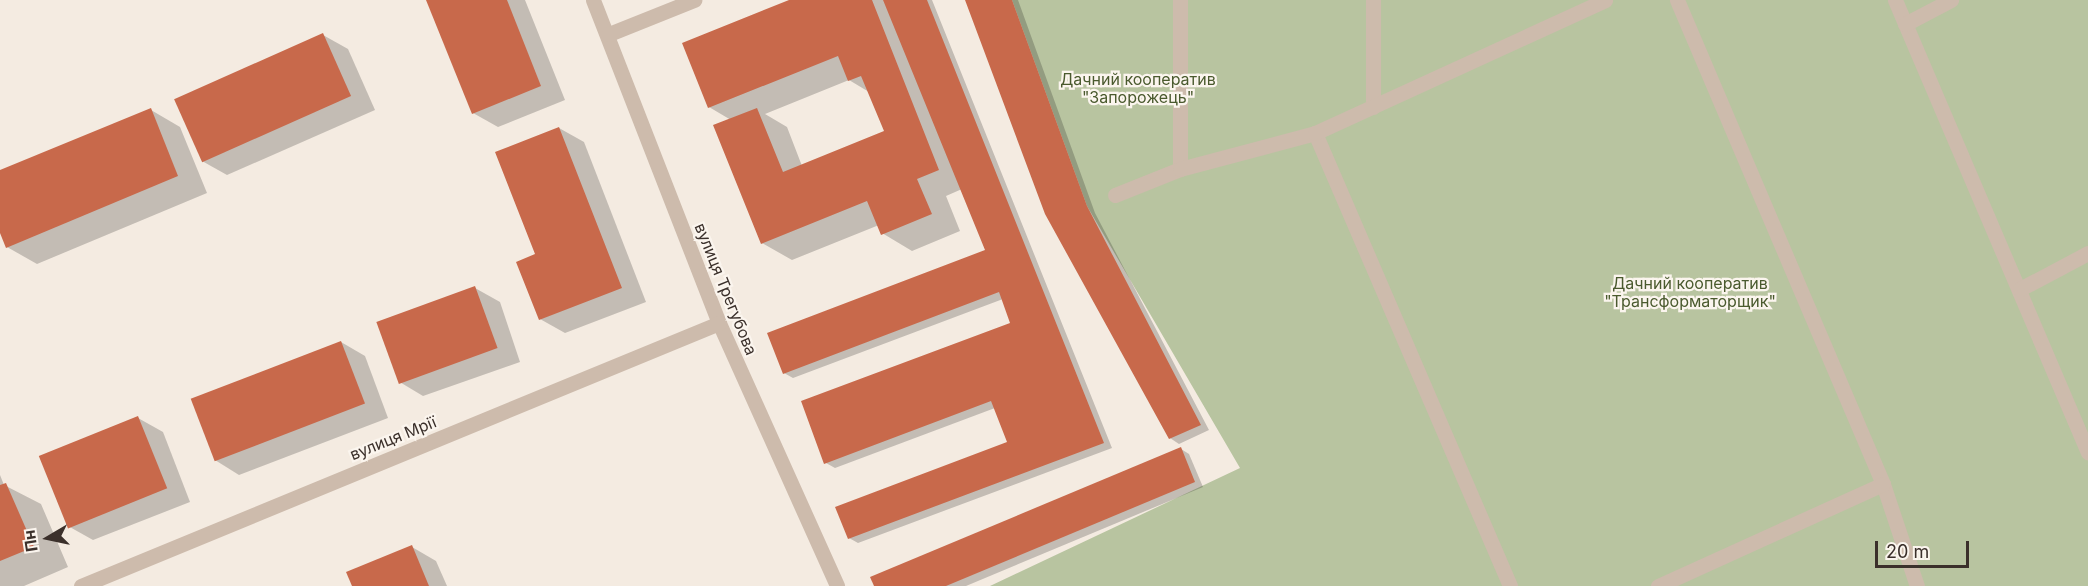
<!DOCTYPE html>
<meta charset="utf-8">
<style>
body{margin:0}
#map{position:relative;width:2088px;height:586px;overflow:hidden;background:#f4ebe1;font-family:Inter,sans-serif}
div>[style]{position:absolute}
.green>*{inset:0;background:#b8c4a0}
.shadow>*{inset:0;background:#0003}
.building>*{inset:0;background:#c8694b;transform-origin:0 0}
.lane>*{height:15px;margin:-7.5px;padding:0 7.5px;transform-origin:7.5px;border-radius:7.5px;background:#cdbbac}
.street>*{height:15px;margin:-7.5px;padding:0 7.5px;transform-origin:7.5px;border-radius:7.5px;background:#cdbbac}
span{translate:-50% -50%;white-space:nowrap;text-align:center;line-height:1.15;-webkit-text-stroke:4.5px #fbf5ee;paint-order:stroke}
.park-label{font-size:16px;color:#4a5a2e}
.street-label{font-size:16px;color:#3b302b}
.north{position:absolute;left:18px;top:508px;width:60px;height:60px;-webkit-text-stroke:4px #fbf5ee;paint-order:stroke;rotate:261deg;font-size:16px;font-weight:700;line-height:24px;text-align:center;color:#3b302b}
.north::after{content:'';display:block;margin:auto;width:21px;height:27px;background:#3b302b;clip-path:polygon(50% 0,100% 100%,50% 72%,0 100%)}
.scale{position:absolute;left:1875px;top:541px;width:94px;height:27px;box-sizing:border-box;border:3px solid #3b302b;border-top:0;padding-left:8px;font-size:18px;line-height:21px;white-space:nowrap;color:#3b302b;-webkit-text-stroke:4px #fbf5ee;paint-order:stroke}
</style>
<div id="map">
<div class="green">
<div style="clip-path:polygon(1012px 0,2088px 0,2088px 586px,990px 586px,1240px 468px,1087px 206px)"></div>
</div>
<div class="shadow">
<div style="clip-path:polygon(428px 0,525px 0,565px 100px,498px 127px,473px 113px)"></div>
<div style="clip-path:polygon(evenodd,793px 0,932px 0,1112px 448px,858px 543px,849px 538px,1008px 443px,995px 408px,835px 468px,826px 463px,1012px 324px,1003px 299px,793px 378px,784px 373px,987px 251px,962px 189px,946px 196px,960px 231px,912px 251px,882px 233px,879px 225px,792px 260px,762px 243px,731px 120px,709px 107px,793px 0,849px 80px,869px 92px,886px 132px,802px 166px,787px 127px,765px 114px,849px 80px)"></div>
<div style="clip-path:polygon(966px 0,1018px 0,1095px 213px,1209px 430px,1179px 444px,1170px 438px)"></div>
<div style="clip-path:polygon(323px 35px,348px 49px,375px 110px,227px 175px,202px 161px)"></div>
<div style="clip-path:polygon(151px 110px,180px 127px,207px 193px,37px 264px,7px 247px,0 229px,0 172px)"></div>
<div style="clip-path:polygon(559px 128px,584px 142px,646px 302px,565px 333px,540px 319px)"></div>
<div style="clip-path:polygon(475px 288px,500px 302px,520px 362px,423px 396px,398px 381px)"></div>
<div style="clip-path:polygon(341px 342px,365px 356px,388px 418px,239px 475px,215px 460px)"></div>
<div style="clip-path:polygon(138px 418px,163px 432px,190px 502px,93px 540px,68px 526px)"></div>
<div style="clip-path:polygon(1181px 449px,1189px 454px,1203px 487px,966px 586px,876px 586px)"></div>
<div style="clip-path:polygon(0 475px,4px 485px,41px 504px,68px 567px,24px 586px,0 586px)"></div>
<div style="clip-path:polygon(412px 547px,436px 561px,447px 586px,353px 586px)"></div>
</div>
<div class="building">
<div style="clip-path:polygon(426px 0,507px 0,541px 86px,472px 114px)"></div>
<div style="clip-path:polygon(789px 0,872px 0,939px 170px,917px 179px,932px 214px,881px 235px,867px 201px,761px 244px,713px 125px,757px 108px,783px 172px,884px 131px,861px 76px,848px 81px,838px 56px,708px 108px,682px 43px)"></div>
<div style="clip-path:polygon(883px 0,927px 0,1104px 443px,848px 539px,835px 507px,1007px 442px,991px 401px,824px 464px,801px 401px,1010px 323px,999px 292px,783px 374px,767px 333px,985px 250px)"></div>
<div style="clip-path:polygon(965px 0,1012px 0,1087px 206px,1201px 425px,1169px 439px,1045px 214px)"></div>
<div style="left:323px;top:33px;width:69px;height:163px;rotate:66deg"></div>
<div style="clip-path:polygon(151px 108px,178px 176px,6px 248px,0 233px,0 170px)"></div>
<div style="clip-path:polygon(559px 127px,622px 288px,539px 320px,516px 262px,535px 254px,495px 152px)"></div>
<div style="left:475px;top:286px;width:66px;height:105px;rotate:70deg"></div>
<div style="left:341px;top:341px;width:67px;height:161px;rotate:69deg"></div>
<div style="left:138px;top:416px;width:78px;height:107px;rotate:68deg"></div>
<div style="clip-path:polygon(1181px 447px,1195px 482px,946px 586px,874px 586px,870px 577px)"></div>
<div style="clip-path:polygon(6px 483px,34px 547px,0 561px,0 485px)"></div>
<div style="clip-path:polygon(412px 545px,429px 586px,352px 586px,346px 572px)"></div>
</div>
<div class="lane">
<div style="left:1180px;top:0;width:169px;rotate:90deg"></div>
<div style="left:1677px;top:0;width:526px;rotate:66.94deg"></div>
<div style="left:1883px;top:484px;width:108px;rotate:71.6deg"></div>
<div style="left:1895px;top:0;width:492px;rotate:66.9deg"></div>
<div style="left:1905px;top:24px;width:52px;rotate:-27.6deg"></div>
<div style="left:1373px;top:107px;width:107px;rotate:-90deg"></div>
<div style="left:1315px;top:133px;width:493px;rotate:66.7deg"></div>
<div style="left:1115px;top:195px;width:70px;rotate:-21.8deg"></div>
<div style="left:1180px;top:169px;width:140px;rotate:-14.9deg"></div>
<div style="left:1315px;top:133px;width:319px;rotate:-24.6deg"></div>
<div style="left:2020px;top:289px;width:77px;rotate:-27.9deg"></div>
<div style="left:1658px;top:586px;width:247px;rotate:-24.4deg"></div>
</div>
<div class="street">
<div style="left:593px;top:0;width:347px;rotate:68.7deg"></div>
<div style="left:719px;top:323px;width:288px;rotate:65.8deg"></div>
<div style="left:609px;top:34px;width:92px;rotate:-21.8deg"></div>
<div style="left:81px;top:586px;width:690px;rotate:-22.4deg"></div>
</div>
<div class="park-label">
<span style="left:1138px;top:88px">Дачний кооператив<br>"Запорожець"</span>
<span style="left:1690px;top:292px">Дачний кооператив<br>"Трансформаторщик"</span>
</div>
<div class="street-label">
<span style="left:726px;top:289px;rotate:68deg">вулиця Трегубова</span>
<span style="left:393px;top:438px;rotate:-22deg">вулиця Мрії</span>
</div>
<div class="north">Пн</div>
<div class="scale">20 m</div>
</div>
